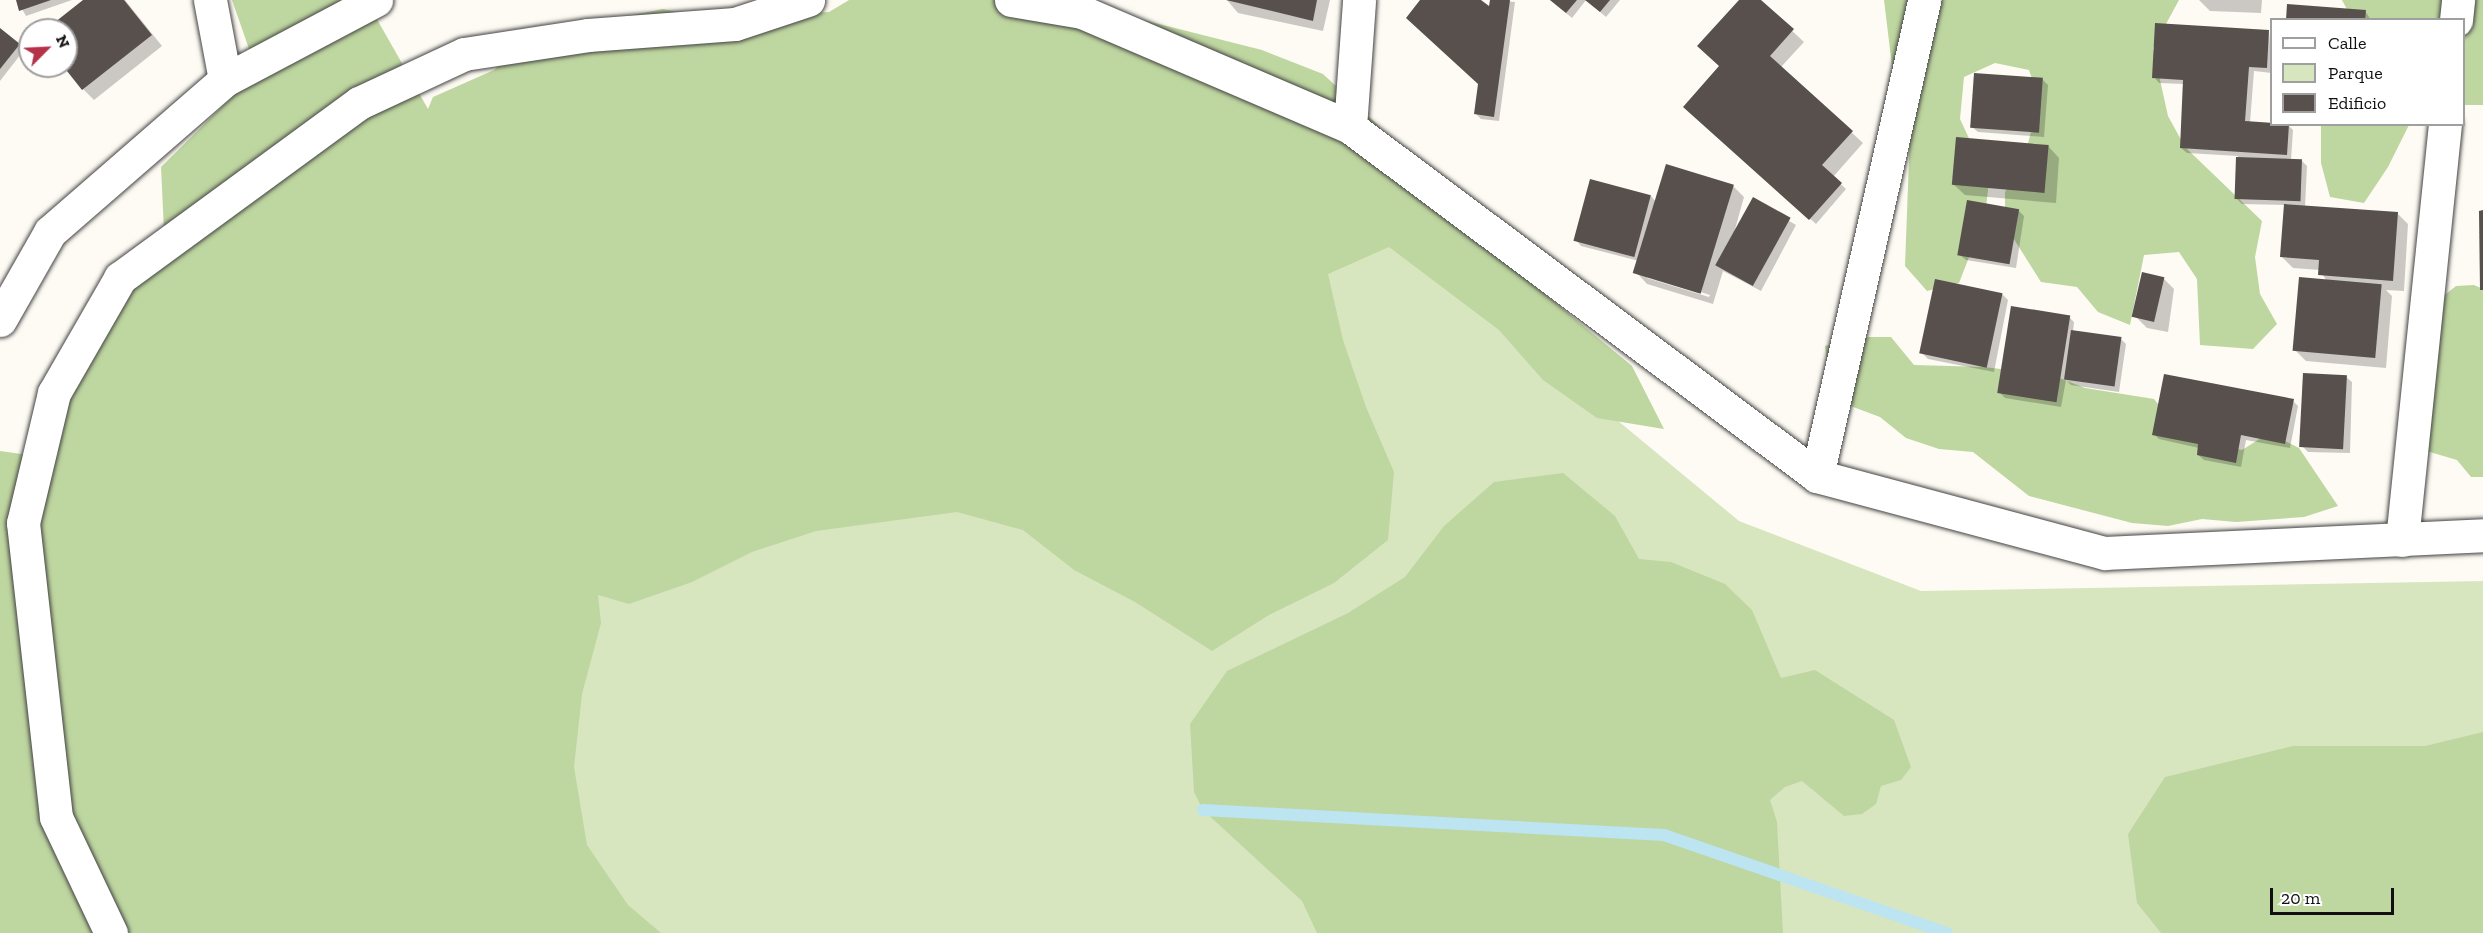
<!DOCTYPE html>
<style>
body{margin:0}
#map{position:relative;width:2483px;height:933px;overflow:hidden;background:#fefbf4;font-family:"Zilla Slab",serif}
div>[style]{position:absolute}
.green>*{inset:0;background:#d8e6bf}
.forest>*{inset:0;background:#bed6a0}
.shadow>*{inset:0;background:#0003}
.stream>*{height:12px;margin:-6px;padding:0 6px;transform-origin:6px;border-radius:6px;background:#bce4f1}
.building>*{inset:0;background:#58504d;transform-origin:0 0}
.roads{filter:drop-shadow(0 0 2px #434343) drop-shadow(0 0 2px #434343)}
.minor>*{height:33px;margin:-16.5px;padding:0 16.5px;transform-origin:16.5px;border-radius:16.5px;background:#fff}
span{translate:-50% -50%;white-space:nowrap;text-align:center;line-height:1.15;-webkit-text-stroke:6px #fff;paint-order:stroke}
.legend{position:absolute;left:2270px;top:18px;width:195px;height:108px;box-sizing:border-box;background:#fff;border:2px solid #9f9f9f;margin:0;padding:8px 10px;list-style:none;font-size:18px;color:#101010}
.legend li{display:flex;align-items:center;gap:12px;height:30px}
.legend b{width:30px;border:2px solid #9f9f9f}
.north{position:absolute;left:18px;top:18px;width:60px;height:60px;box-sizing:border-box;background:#fff;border:2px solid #9f9f9f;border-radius:50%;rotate:66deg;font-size:16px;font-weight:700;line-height:24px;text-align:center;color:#101010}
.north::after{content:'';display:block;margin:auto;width:21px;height:27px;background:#b53348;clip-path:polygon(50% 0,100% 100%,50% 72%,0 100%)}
.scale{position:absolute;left:2270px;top:888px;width:124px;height:27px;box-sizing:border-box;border:3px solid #101010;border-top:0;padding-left:8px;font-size:18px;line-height:21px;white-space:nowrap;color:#101010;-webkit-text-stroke:4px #fff;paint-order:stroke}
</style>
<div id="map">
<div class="green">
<div style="clip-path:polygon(1315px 170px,1739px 521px,1921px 591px,2483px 581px,2483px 933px,199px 933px,233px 299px)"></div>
</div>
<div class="forest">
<div style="clip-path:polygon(232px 0,366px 0,428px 109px,433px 97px,494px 70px,531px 35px,663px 9px,735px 24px,751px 17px,829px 12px,849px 0,1064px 0,1262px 50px,1323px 74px,1379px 126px,1413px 185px,1632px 366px,1664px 429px,1597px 418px,1543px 380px,1499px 330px,1389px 247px,1328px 274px,1343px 340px,1366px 407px,1394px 472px,1388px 540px,1334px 583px,1269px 615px,1212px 651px,1135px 602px,1074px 570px,1023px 530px,957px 512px,816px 531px,752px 552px,692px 582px,629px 604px,598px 595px,601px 623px,582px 694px,574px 767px,587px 845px,628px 905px,661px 933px,0 933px,0 451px,50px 458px,54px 393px,164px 231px,161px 167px,257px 72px)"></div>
<div style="clip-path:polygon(1884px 0,2179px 0,2153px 48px,2168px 116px,2185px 147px,2262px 221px,2255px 257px,2260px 294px,2277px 324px,2253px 349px,2200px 345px,2197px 279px,2179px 252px,2144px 255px,2130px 325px,2098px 312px,2077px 287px,2041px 282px,2005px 225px,2005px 192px,2023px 163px,2039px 100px,2029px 70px,1995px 63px,1964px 77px,1960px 119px,1989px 181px,1985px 216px,1959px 283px,1927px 291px,1905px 266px,1910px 132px,1892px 66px)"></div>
<div style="clip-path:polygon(2342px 0,2483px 0,2483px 105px,2464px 105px,2464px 20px,2352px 19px)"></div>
<div style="clip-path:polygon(2321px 125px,2409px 125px,2388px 167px,2364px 203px,2330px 197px,2321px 163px)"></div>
<div style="clip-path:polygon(2474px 285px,2483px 289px,2483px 477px,2471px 477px,2457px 460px,2423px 450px,2442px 297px,2456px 286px)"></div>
<div style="clip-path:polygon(1856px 337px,1891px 337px,1914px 365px,1984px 367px,2052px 375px,2085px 388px,2154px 399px,2177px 428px,2208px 443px,2242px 450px,2269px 433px,2299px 448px,2338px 506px,2304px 517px,2236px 522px,2202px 519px,2168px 526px,2132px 523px,2029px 496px,1973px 452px,1939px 449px,1906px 438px,1880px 417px,1848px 405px,1829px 379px,1825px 346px)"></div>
<div style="clip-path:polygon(1563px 473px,1615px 516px,1639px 559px,1671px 562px,1725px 584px,1752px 610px,1781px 678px,1815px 670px,1894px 720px,1911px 767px,1901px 780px,1881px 786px,1876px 804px,1862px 814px,1844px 816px,1802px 781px,1785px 787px,1770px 800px,1777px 822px,1783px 933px,1317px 933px,1302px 901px,1203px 810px,1194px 792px,1190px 724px,1227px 671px,1348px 613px,1405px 577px,1444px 526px,1494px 482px)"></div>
<div style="clip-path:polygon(2483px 732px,2483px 933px,2161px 933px,2137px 903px,2128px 834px,2165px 777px,2293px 746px,2425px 746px)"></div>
</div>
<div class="shadow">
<div style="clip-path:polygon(17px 0,72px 0,26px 16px)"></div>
<div style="clip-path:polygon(86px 0,125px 0,162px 46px,94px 100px,83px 89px,66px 30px,48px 30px)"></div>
<div style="clip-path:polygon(1227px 0,1330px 0,1323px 31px,1238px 13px)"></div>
<div style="clip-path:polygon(1422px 0,1479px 0,1490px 9px,1491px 0,1515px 2px,1499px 121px,1481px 119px,1475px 113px,1479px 83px)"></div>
<div style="clip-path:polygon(1550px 0,1620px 0,1606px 17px,1586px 0,1572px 18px)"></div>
<div style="clip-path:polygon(1741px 0,1759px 0,1804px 42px,1781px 67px,1863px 143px,1833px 177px,1846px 189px,1816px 224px,1690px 112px,1721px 67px)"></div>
<div style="clip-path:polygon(2199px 0,2262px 0,2261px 13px,2210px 11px)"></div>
<div style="clip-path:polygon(2365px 11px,2371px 20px,2288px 20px)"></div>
<div style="clip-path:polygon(0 30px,24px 50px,0 81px)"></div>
<div style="clip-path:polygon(2269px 31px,2272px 73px,2254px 71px,2250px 123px,2288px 125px,2293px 130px,2291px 160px,2301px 160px,2307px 166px,2305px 207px,2397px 213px,2408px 224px,2404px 291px,2386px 290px,2392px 296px,2386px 368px,2306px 361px,2295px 350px,2326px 280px,2320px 270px,2293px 268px,2282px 257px,2285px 205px,2242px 204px,2236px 198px,2238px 156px,2187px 153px,2181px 148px,2184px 84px,2159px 83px,2154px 77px)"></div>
<div style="clip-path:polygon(2042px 79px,2048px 85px,2044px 137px,1978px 132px,1972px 127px)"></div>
<div style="clip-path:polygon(2048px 146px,2059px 158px,2056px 203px,1965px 195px,1953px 184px)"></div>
<div style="clip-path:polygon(evenodd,1733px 186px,1744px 197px,1734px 233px,1753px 200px,1796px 225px,1761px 291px,1723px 271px,1713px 304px,1647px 284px,1636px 272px,1639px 261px,1581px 246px,1576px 240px,1651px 196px,1656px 202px,1733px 186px,1647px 275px,1710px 295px,1709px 297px,1647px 278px,1647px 275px)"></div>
<div style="clip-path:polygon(2018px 210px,2024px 216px,2016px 268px,1966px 260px,1960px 255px)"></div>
<div style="clip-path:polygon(2163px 278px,2174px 289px,2168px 332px,2147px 328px,2136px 317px)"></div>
<div style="clip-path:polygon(2002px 294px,2008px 300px,1994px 372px,1928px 359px,1923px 354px)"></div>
<div style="clip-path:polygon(2069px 317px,2074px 322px,2073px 332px,2121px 339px,2126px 344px,2119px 392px,2071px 385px,2066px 380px,2061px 407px,2005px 398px,2000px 393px)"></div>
<div style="clip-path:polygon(2346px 377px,2352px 382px,2350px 453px,2308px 452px,2302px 446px)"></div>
<div style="clip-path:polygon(2293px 401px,2298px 406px,2290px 448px,2246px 440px,2241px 467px,2204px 460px,2198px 455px,2199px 448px,2159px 439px,2154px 434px)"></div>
</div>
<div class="stream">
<div style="left:1203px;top:810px;width:462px;rotate:3.1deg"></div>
<div style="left:1664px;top:835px;width:299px;rotate:19.1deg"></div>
</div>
<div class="building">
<div style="clip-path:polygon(16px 0,51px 0,19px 11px)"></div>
<div style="clip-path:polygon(83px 0,124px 0,152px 35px,82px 90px,63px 66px,66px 30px,45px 30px)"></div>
<div style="clip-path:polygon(1226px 0,1317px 0,1313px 21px)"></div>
<div style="clip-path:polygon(1420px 0,1481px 0,1489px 6px,1490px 0,1510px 0,1494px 117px,1474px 114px,1478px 84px,1406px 18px)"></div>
<div style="clip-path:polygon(1550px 0,1577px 0,1566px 13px)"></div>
<div style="clip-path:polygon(1585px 0,1610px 0,1600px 12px)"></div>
<div style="clip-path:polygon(1739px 0,1761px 0,1794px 29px,1770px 56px,1853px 131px,1822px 165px,1842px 183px,1809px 220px,1683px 107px,1719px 66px,1697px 46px)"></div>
<div style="clip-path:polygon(2287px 4px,2366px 10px,2365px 20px,2286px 20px)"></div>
<div style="clip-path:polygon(2155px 23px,2269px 30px,2267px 68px,2249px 67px,2245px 121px,2289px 124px,2287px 155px,2180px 148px,2183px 80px,2152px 78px)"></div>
<div style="clip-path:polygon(0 28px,20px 44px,0 69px)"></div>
<div style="left:1974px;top:73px;width:69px;height:55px;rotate:4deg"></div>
<div style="left:1956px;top:137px;width:93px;height:48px;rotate:5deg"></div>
<div style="left:2236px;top:157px;width:66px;height:42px;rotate:2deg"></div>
<div style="left:1666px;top:164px;width:71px;height:114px;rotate:17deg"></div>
<div style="left:1590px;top:179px;width:63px;height:64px;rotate:15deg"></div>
<div style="left:1753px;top:197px;width:43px;height:78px;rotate:29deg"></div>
<div style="left:1967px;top:200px;width:53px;height:56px;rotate:10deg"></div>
<div style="clip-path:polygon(2284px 204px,2398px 212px,2393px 281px,2318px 275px,2319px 260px,2280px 257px)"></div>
<div style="clip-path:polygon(2483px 210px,2483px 290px,2480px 290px,2479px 211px)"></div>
<div style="left:2142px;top:272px;width:23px;height:46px;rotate:13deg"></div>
<div style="left:2299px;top:277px;width:83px;height:74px;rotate:5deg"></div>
<div style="left:1935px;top:279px;width:69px;height:76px;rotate:12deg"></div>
<div style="left:2011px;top:306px;width:60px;height:88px;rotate:9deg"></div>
<div style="left:2071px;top:330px;width:51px;height:50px;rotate:8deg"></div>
<div style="left:2303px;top:373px;width:44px;height:74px;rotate:3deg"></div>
<div style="clip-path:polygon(2164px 374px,2294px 399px,2285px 444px,2241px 435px,2236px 463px,2197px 455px,2198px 444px,2152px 435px)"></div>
</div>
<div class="roads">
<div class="minor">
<div style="left:210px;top:0;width:81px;rotate:79.4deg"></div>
<div style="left:1011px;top:0;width:72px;rotate:9.6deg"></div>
<div style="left:1082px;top:12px;width:292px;rotate:23.2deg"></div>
<div style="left:1350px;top:127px;width:583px;rotate:36.77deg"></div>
<div style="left:1817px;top:476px;width:298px;rotate:15deg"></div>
<div style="left:2105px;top:553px;width:378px;rotate:-2.7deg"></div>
<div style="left:2456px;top:20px;width:20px;rotate:-84deg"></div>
<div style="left:1350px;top:127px;width:127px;rotate:-85.9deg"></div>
<div style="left:0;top:320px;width:101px;rotate:-60.4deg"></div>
<div style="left:50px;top:232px;width:232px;rotate:-41deg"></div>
<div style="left:225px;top:80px;width:171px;rotate:-27.9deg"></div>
<div style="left:1817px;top:476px;width:488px;rotate:-77.3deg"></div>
<div style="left:2402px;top:540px;width:418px;rotate:-84.1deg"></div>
<div style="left:111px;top:933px;width:128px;rotate:-115.4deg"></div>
<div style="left:56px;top:817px;width:296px;rotate:-96.4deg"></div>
<div style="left:23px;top:523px;width:134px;rotate:-76.6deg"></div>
<div style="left:54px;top:393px;width:133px;rotate:-60.1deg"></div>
<div style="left:120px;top:278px;width:296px;rotate:-36.2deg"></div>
<div style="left:359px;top:103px;width:116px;rotate:-25deg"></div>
<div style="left:464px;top:54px;width:125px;rotate:-8.7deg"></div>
<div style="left:588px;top:35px;width:147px;rotate:-4.3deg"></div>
<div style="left:735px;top:24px;width:77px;rotate:-18.2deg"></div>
</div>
</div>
<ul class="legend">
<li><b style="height:8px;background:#fff"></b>Calle</li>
<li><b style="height:16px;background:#d8e6bf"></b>Parque</li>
<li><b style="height:16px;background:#58504d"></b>Edificio</li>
</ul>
<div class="north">N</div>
<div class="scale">20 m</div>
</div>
